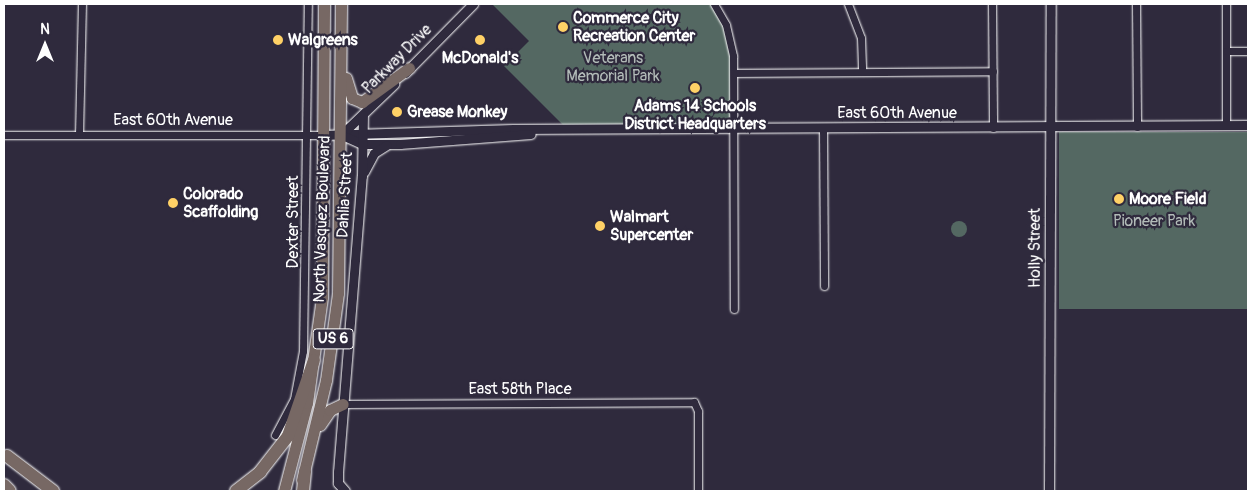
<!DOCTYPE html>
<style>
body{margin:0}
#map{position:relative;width:1252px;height:495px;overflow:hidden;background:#2f2a3d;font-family:Pangolin,sans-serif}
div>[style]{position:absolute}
.green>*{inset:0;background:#546862;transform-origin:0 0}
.round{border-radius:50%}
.roads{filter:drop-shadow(0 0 1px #fff) drop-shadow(0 0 1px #fff)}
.minor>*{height:7px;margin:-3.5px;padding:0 3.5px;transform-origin:3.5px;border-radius:3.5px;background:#2f2a3d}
.tertiary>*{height:9px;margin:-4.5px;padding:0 4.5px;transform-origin:4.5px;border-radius:4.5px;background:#2f2a3d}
.trunk>*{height:11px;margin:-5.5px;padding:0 5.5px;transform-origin:5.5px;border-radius:5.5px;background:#776864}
.motorway>*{height:12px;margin:-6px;padding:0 6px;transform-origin:6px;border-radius:6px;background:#776864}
.dots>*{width:14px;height:14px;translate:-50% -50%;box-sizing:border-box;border:2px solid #2f2a3d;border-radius:50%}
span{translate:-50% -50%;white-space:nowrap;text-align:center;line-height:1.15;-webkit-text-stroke:4.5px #2f2a3d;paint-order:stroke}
.shield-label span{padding:1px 4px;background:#2f2a3d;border:1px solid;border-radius:4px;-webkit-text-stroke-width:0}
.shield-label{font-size:15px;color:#fff;font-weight:700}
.poi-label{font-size:16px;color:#fff;font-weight:700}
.left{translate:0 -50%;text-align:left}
.park-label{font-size:16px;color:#b2bbb8}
.street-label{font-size:16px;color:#fff}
.frame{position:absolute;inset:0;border:5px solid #fff;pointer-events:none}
.north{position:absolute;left:20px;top:20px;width:50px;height:50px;-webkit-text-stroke:4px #2f2a3d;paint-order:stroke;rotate:0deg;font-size:14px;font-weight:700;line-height:20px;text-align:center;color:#fff}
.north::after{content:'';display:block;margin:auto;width:18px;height:22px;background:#fff;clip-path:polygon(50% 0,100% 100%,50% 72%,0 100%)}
</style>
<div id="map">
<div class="green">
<div style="clip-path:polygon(492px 4px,714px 4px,731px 38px,734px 130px,569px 131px,504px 66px,529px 41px)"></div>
<div style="left:1248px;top:132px;width:177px;height:189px;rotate:90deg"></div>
<div class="round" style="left:951px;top:221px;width:16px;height:16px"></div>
</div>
<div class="roads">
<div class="minor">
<div style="left:714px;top:4px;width:24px;rotate:60deg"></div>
<div style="left:726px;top:25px;width:32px;rotate:77deg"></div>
<div style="left:733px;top:56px;width:253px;rotate:89.8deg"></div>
<div style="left:848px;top:4px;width:36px;rotate:69deg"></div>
<div style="left:861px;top:38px;width:34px;rotate:88deg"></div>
<div style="left:992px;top:4px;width:124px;rotate:89.5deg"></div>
<div style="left:1136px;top:4px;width:123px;rotate:89.5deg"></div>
<div style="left:1226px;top:4px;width:122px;rotate:90deg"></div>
<div style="left:1226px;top:51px;width:22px"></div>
<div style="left:734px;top:73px;width:259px;rotate:-0.4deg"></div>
<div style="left:823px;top:129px;width:157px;rotate:89.6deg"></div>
<div style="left:4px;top:135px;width:318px"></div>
<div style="left:79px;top:135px;width:131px;rotate:-88.7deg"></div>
<div style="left:343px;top:404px;width:351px;rotate:-0.3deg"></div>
<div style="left:694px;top:402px;width:10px;rotate:66deg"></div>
<div style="left:698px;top:411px;width:80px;rotate:90deg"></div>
<div style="left:275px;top:435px;width:41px;rotate:-62.2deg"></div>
<div style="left:294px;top:399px;width:49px;rotate:-79.4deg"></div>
<div style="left:303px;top:351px;width:347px;rotate:-89.2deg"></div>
</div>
<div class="tertiary">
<div style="left:405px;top:73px;width:97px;rotate:-45.4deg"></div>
<div style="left:322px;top:135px;width:192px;rotate:-1.8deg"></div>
<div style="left:514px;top:129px;width:734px;rotate:-0.31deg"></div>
<div style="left:341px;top:135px;width:74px;rotate:-43.9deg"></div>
<div style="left:344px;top:136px;width:20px;rotate:24deg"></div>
<div style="left:362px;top:144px;width:38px"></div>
<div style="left:400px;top:144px;width:131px;rotate:-4.4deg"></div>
<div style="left:364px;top:172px;width:21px;rotate:-62deg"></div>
<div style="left:374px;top:153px;width:15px;rotate:-32deg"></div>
<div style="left:345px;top:491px;width:11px;rotate:-131deg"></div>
<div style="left:338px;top:483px;width:11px;rotate:-90deg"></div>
<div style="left:338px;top:472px;width:297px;rotate:-85.4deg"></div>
<div style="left:362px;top:176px;width:61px;rotate:-89.1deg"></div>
<div style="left:1049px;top:491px;width:487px;rotate:-89.8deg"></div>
</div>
<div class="trunk">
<div style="left:346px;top:78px;width:21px;rotate:73deg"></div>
<div style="left:352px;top:98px;width:11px;rotate:22deg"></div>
<div style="left:362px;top:102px;width:58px;rotate:-35.9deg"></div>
<div style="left:320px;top:425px;width:18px;rotate:-56deg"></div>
<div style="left:330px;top:410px;width:14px;rotate:-25deg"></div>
<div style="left:302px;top:480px;width:103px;rotate:-76.5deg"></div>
<div style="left:326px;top:380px;width:88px;rotate:-82.1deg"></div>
<div style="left:338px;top:293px;width:289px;rotate:-89.4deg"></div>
<div style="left:284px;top:491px;width:91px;rotate:-75.4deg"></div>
<div style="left:307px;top:403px;width:107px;rotate:-81.9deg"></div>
<div style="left:322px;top:297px;width:293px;rotate:-89.6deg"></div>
</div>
<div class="motorway">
<div style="left:7px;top:456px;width:58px;rotate:37.3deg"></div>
<div style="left:4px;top:485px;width:8px;rotate:45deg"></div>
<div style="left:236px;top:491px;width:31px;rotate:-38deg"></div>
<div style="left:260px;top:472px;width:46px;rotate:-52.1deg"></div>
<div style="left:288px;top:436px;width:80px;rotate:-71.1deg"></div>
<div style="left:303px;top:491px;width:20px;rotate:-84deg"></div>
</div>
</div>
<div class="dots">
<div style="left:563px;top:27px;background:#ffd166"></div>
<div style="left:278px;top:40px;background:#ffd166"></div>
<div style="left:480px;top:40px;background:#ffd166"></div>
<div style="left:695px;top:88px;background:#ffd166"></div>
<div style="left:397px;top:112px;background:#ffd166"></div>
<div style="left:1119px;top:199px;background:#ffd166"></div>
<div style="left:173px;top:203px;background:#ffd166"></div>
<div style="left:600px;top:226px;background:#ffd166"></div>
</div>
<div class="shield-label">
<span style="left:333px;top:339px">US 6</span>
</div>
<div class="poi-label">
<span class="left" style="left:573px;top:27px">Commerce City<br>Recreation Center</span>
<span class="left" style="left:288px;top:40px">Walgreens</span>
<span style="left:480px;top:58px">McDonald's</span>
<span style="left:695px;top:115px">Adams 14 Schools<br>District Headquarters</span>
<span class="left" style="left:407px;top:112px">Grease Monkey</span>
<span class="left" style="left:183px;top:203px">Colorado<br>Scaffolding</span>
<span class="left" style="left:1129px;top:199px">Moore Field</span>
<span class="left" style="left:610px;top:226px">Walmart<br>Supercenter</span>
</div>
<div class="park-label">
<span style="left:613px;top:67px">Veterans<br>Memorial Park</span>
<span style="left:1154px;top:221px">Pioneer Park</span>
</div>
<div class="street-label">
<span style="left:397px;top:59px;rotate:-45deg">Parkway Drive</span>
<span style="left:897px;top:113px">East 60th Avenue</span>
<span style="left:173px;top:120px">East 60th Avenue</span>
<span style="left:345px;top:195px;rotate:-87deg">Dahlia Street</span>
<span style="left:322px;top:219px;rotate:-88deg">North Vasquez Boulevard</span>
<span style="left:293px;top:222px;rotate:-90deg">Dexter Street</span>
<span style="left:1035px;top:248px;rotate:-90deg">Holly Street</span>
<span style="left:520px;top:389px">East 58th Place</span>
</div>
<div class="frame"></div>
<div class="north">N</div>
</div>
